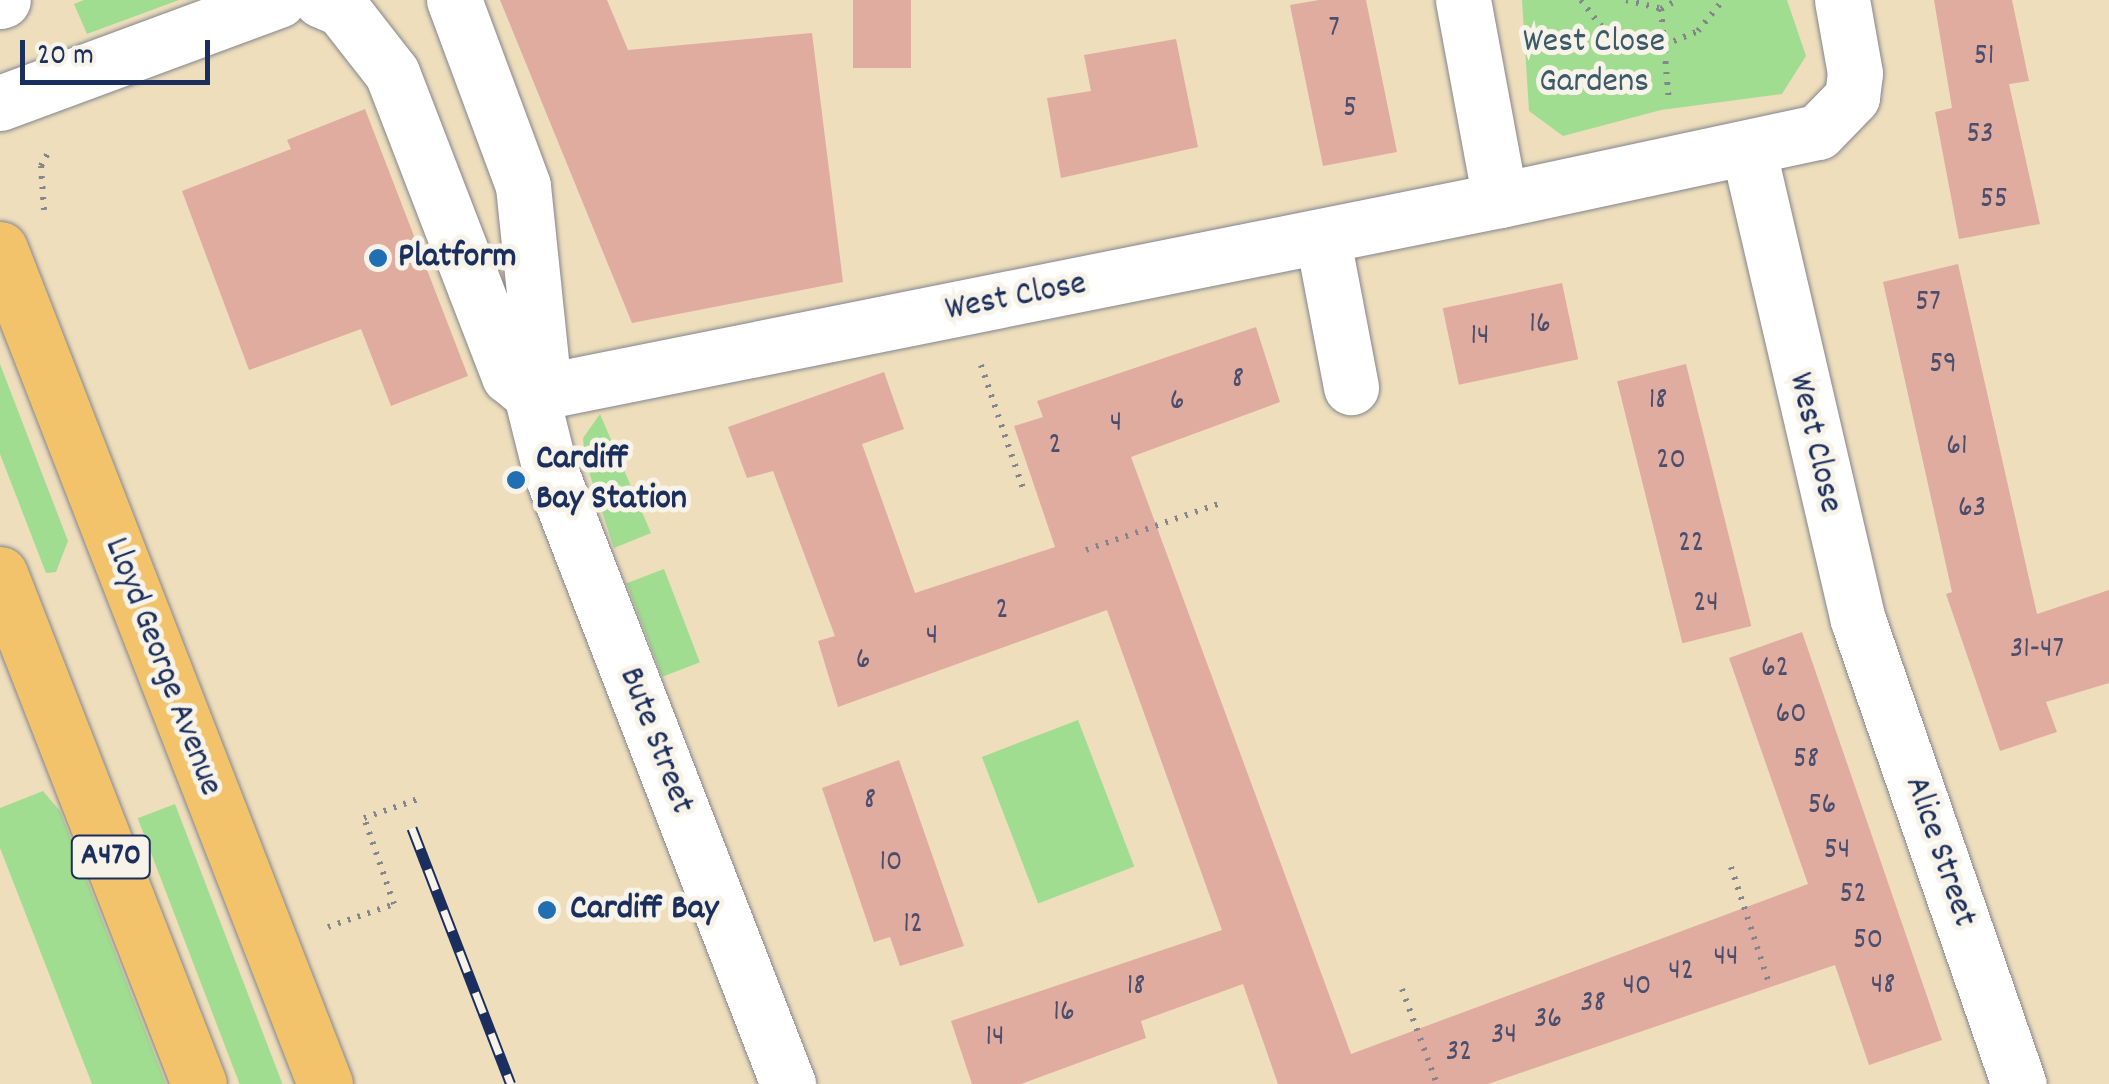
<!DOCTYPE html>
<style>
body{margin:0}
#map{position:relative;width:2109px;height:1084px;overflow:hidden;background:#eedebc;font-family:Dekko,sans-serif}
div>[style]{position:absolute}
.green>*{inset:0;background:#a1dd90;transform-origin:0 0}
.building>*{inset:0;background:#e0ac9f;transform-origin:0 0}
.path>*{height:6px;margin-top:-3px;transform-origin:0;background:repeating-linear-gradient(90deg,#84868d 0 2.5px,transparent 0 10.5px)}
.roads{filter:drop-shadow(0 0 2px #84868d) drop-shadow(0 0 2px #84868d)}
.minor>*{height:55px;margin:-27.5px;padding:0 27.5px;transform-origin:27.5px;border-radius:27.5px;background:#fff}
.major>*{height:55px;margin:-27.5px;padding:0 27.5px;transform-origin:27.5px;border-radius:27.5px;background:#f2c36a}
.rail>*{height:11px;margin-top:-5.5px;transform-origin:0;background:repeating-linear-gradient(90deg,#f7f3e8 0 22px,#1b2f5e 0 44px);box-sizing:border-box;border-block:2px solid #1b2f5e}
.dots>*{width:28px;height:28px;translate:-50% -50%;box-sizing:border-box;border:5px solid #f7f3e8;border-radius:50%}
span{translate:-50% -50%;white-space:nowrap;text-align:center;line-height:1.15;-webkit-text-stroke:10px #f7f3e8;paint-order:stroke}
.number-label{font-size:30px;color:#4c4e6e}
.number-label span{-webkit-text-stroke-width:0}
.shield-label span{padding:2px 8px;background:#f7f3e8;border:2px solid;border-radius:8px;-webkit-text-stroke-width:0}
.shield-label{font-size:32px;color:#1b2f5e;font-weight:700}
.park-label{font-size:35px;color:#3c5a6a}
.poi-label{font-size:35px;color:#1b2f5e;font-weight:700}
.left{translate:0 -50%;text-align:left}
.street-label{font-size:35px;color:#1b2f5e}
.scale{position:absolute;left:20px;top:40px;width:190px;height:45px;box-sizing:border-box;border:5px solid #1b2f5e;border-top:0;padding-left:12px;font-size:30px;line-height:35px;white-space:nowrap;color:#1b2f5e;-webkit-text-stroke:8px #f7f3e8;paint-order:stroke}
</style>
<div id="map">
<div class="green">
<div style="clip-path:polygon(84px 0,179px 0,87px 34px,74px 4px)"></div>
<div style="clip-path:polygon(1522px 0,1787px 0,1806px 56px,1782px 94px,1661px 110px,1563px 136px,1529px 111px)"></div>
<div style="clip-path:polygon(0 364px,68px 541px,56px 572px,46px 573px,0 454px)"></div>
<div style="clip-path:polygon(600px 414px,651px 533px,614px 548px,585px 460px,583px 438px)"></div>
<div style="left:664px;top:569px;width:100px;height:40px;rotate:69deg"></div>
<div style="left:1078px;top:720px;width:157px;height:103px;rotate:69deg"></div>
<div style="clip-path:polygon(43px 791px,60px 811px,166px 1084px,92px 1084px,0 848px,0 808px)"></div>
<div style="left:175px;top:804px;width:300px;height:40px;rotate:69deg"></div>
</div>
<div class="building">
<div style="clip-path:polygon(500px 0,607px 0,628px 50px,812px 33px,843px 282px,632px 323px)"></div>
<div style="left:853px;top:0;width:58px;height:68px"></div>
<div style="clip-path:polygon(1319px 0,1366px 0,1397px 152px,1323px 166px,1290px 5px)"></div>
<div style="clip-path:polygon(1934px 0,2012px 0,2029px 81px,2009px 84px,2040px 224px,1959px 239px,1935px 112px,1952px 108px)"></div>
<div style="clip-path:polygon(1176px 39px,1198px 147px,1061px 178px,1047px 98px,1091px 91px,1084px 55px)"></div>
<div style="clip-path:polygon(365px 109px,468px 376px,391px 406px,361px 329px,249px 370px,182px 191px,291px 149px,287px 140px)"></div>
<div style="clip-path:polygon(1958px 264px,2037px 614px,2109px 590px,2109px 683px,2046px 702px,2057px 732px,2000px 751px,1946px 594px,1952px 592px,1883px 282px)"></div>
<div style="left:1562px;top:283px;width:78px;height:122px;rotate:78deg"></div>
<div style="clip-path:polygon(1256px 327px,1280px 402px,1131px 457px,1351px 1054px,1808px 884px,1729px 658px,1802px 632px,1942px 1040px,1869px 1065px,1835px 965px,1488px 1084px,1278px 1084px,1243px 984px,1141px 1021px,1146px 1038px,1021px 1084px,972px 1084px,951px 1021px,1222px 930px,1107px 610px,838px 707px,818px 641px,835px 636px,773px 471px,747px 478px,728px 427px,884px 372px,904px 429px,862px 444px,915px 593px,1055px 547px,1014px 426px,1043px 417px,1037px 401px)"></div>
<div style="left:1686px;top:364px;width:270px;height:71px;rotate:76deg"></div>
<div style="clip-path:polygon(899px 760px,964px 946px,900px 966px,890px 937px,874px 942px,822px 788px)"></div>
</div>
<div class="path">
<div style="left:1581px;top:0;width:31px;rotate:53deg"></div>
<div style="left:1600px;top:25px;width:34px;rotate:30deg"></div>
<div style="left:1630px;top:42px;width:34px;rotate:5deg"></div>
<div style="left:1664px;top:45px;width:37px;rotate:-22deg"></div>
<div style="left:1698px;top:31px;width:40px;rotate:-51deg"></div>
<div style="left:1626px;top:0;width:36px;rotate:14deg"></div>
<div style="left:1661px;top:9px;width:18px;rotate:-29deg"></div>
<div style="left:1661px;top:9px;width:94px;rotate:85.1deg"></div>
<div style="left:44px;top:210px;width:44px;rotate:-93.9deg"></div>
<div style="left:41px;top:166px;width:17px;rotate:-62deg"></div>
<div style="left:981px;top:365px;width:136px;rotate:71.2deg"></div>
<div style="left:1086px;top:550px;width:140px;rotate:-19.2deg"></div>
<div style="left:1731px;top:867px;width:125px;rotate:71.9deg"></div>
<div style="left:328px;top:927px;width:70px;rotate:-19.2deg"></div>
<div style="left:394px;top:904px;width:91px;rotate:-109.2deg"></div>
<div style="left:364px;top:818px;width:57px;rotate:-19.4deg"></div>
<div style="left:1402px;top:989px;width:101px;rotate:69.8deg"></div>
</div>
<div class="roads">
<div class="minor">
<div style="left:321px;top:0;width:23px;rotate:23deg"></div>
<div style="left:342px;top:9px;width:81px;rotate:52deg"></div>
<div style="left:392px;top:73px;width:325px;rotate:68.9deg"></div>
<div style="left:509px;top:376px;width:28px;rotate:39deg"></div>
<div style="left:454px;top:0;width:198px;rotate:69.6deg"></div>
<div style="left:523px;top:186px;width:184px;rotate:84.1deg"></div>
<div style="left:542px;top:369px;width:27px;rotate:114deg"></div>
<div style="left:531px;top:394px;width:78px;rotate:76deg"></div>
<div style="left:550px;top:470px;width:659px;rotate:68.81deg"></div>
<div style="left:1463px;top:0;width:203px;rotate:79.5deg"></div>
<div style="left:1500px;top:200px;width:325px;rotate:-12.1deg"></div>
<div style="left:1818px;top:132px;width:49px;rotate:-45.8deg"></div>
<div style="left:1852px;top:97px;width:24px;rotate:-83deg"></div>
<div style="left:1855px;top:73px;width:74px;rotate:-100.1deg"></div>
<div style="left:0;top:1px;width:3px;rotate:-18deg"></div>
<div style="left:0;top:103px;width:297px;rotate:-20.3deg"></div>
<div style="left:1748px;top:148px;width:485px;rotate:76.9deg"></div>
<div style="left:1858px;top:620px;width:491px;rotate:70.9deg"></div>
<div style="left:1323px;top:240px;width:150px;rotate:79.2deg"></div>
<div style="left:531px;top:394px;width:988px;rotate:-11.32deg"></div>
</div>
<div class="major">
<div style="left:0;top:249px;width:896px;rotate:68.73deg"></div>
<div style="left:0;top:574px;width:547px;rotate:68.68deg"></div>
</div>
</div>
<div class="rail">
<div style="left:412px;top:828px;width:274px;rotate:68.9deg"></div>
</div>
<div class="dots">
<div style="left:378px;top:258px;background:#1f6fb2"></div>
<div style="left:516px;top:480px;background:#1f6fb2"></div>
<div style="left:547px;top:910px;background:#1f6fb2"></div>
</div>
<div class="number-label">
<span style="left:1334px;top:30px">7</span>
<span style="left:1984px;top:58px">51</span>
<span style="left:1350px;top:110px">5</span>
<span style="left:1980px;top:136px">53</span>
<span style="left:1994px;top:201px">55</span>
<span style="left:1928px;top:304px">57</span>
<span style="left:1540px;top:326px">16</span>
<span style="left:1480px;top:338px">14</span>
<span style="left:1943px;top:366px">59</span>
<span style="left:1238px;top:381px">8</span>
<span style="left:1658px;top:402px">18</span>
<span style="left:1177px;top:403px">6</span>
<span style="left:1116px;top:425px">4</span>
<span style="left:1055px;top:447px">2</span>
<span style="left:1957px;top:448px">61</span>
<span style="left:1671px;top:462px">20</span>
<span style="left:1972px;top:510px">63</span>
<span style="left:1691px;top:545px">22</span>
<span style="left:1706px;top:605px">24</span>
<span style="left:1002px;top:612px">2</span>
<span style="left:932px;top:638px">4</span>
<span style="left:2037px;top:651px">31-47</span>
<span style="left:863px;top:662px">6</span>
<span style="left:1775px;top:670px">62</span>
<span style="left:1791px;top:716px">60</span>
<span style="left:1806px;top:761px">58</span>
<span style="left:870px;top:802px">8</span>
<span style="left:1822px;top:807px">56</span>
<span style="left:1837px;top:852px">54</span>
<span style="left:891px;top:864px">10</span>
<span style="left:1853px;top:896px">52</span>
<span style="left:913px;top:926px">12</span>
<span style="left:1868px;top:942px">50</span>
<span style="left:1726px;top:959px">44</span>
<span style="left:1681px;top:973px">42</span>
<span style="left:1883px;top:987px">48</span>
<span style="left:1136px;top:988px">18</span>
<span style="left:1637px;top:988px">40</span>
<span style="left:1593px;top:1005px">38</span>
<span style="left:1064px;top:1014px">16</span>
<span style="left:1548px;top:1021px">36</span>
<span style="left:1504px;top:1037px">34</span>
<span style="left:995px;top:1039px">14</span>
<span style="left:1459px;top:1054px">32</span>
</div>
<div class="shield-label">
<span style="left:111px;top:857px">A470</span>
</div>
<div class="park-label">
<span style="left:1594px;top:63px">West Close<br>Gardens</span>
</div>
<div class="poi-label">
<span class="left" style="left:398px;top:258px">Platform</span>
<span class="left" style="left:536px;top:480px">Cardiff<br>Bay Station</span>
<span class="left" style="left:570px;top:910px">Cardiff Bay</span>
</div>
<div class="street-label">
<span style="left:1016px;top:298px;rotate:-11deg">West Close</span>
<span style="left:1814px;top:443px;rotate:77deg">West Close</span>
<span style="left:162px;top:667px;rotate:69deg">Lloyd George Avenue</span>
<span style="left:655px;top:741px;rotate:69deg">Bute Street</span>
<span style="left:1939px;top:852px;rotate:71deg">Alice Street</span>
</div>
<div class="scale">20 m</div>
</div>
